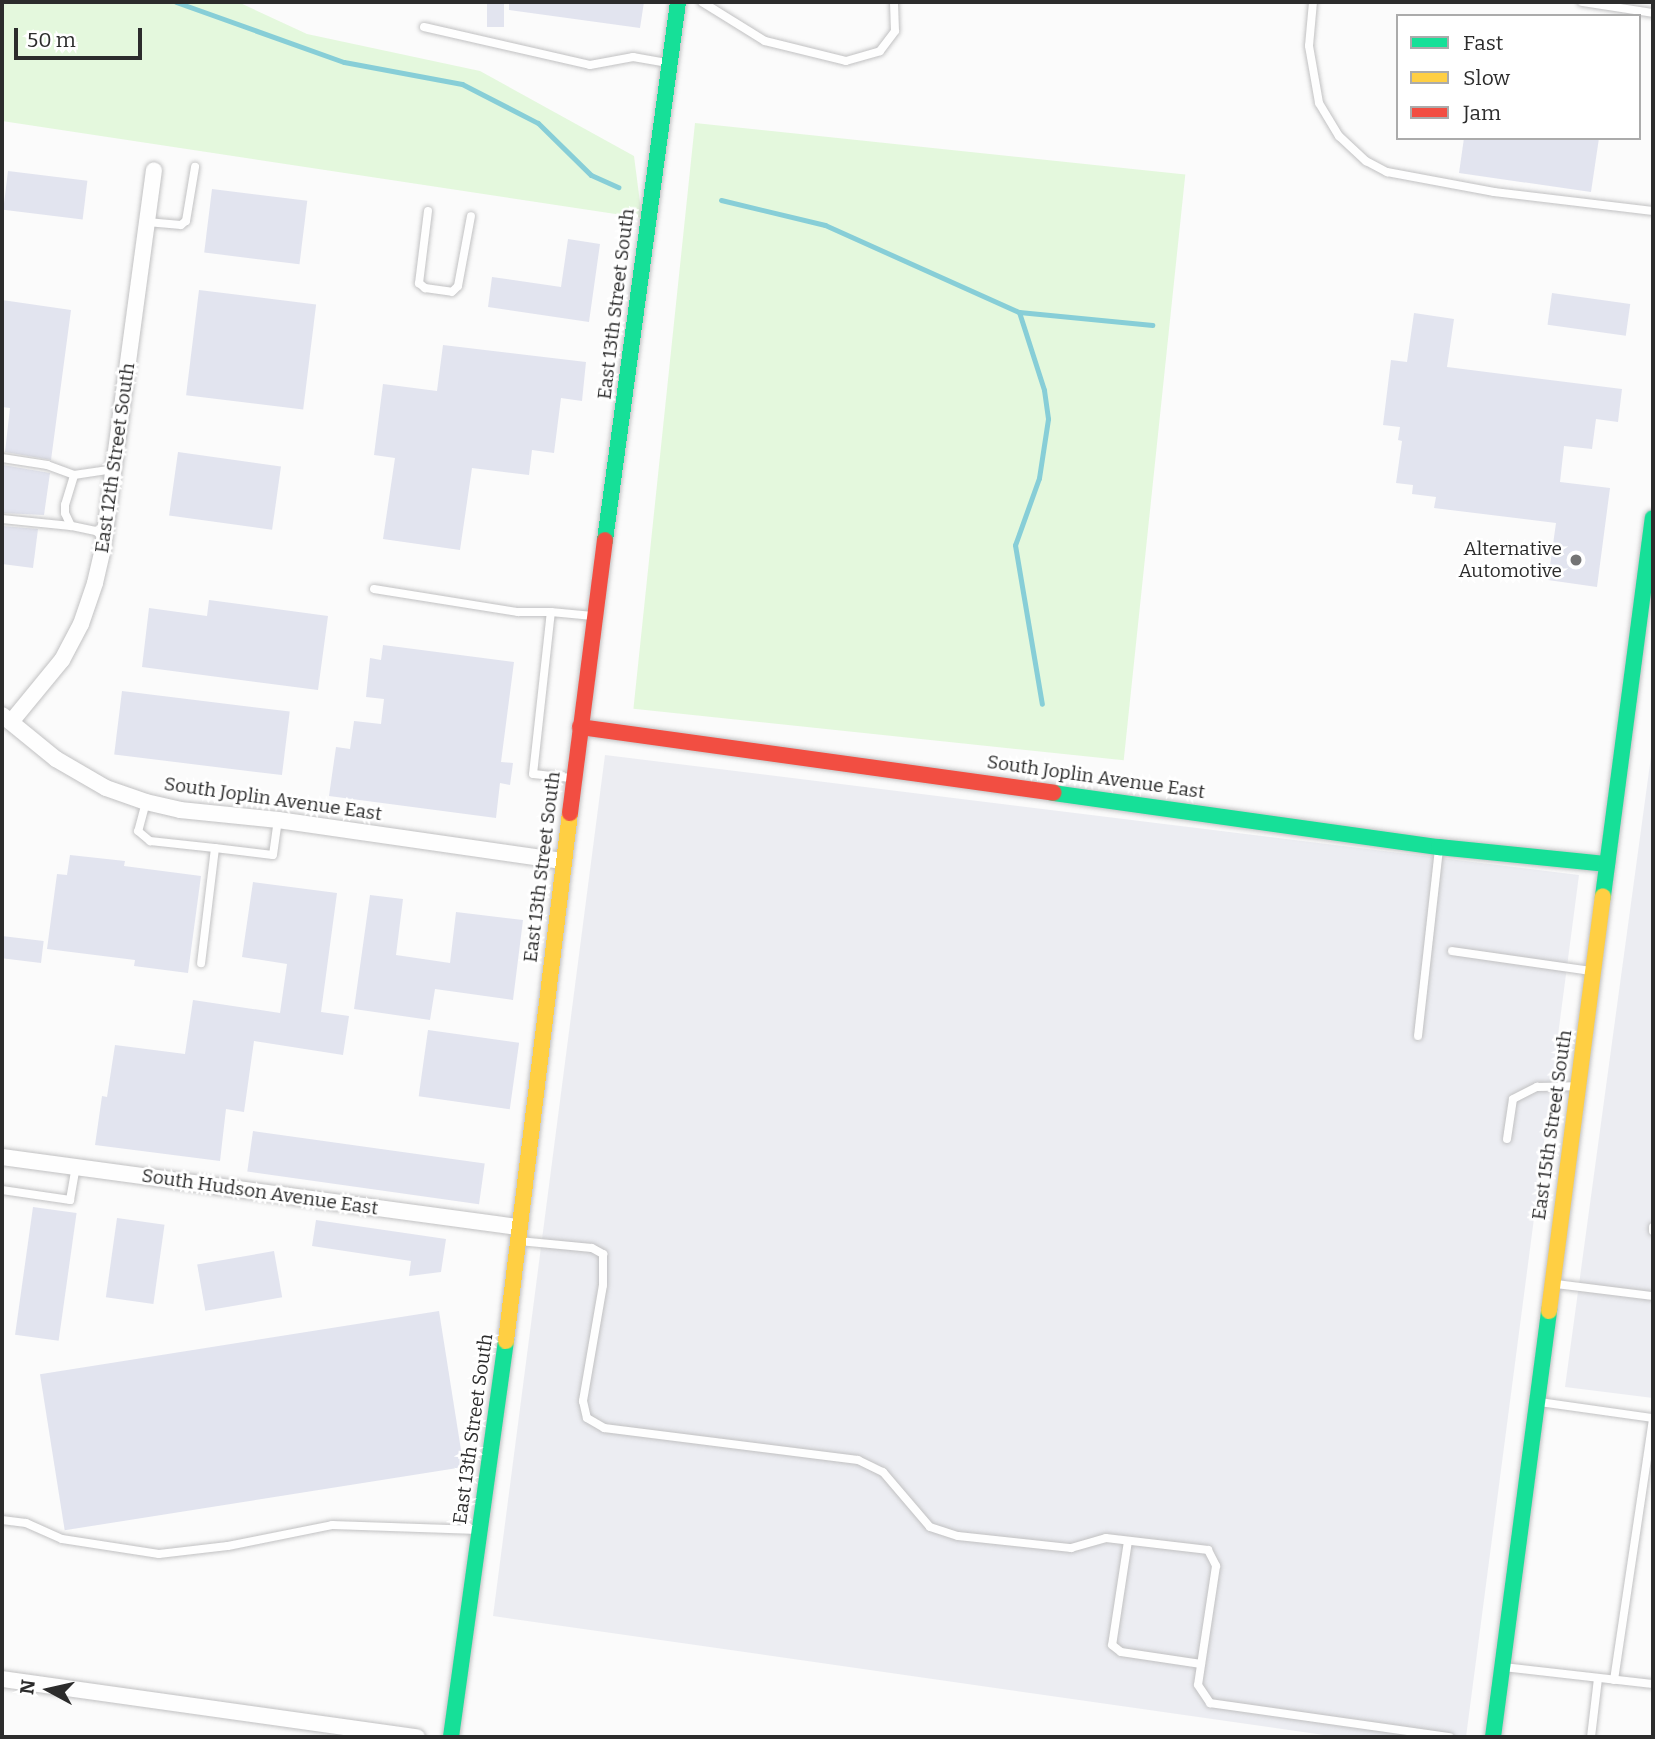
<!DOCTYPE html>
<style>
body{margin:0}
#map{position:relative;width:1655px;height:1739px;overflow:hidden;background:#fbfbfb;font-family:Bitter,serif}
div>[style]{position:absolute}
.built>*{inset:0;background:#ecedf2}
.green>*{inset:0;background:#e4f8dd;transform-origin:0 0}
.stream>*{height:5px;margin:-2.5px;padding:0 2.5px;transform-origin:2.5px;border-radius:2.5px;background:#87ced7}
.building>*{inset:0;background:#e2e4ef;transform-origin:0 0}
.roads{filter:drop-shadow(0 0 2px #c1c1c2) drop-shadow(0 0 2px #c1c1c2)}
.lane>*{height:8px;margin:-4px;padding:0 4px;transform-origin:4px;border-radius:4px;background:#fefefe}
.street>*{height:16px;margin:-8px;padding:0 8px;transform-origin:8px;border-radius:8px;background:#fefefe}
.fast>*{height:16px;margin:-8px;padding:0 8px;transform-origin:8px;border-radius:8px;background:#16e098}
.slow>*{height:16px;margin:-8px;padding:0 8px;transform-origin:8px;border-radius:8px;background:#ffcf43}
.jam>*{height:16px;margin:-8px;padding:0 8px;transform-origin:8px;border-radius:8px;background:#f24e42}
.dots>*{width:19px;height:19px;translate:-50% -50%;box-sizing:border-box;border:4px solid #fff;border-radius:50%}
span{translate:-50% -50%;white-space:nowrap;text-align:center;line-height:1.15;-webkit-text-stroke:5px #fff;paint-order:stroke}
.street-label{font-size:19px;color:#2c2c2c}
.poi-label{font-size:19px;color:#2c2c2c}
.right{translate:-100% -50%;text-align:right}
.frame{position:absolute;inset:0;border:4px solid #2c2c2c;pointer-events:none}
.legend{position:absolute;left:1396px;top:14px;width:245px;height:126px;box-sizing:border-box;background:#fff;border:2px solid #ababab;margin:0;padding:9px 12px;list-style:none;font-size:21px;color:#2c2c2c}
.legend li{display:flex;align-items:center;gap:14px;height:35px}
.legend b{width:35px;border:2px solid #ababab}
.north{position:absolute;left:14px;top:1655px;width:70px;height:70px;-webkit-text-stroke:5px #fff;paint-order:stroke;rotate:278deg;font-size:19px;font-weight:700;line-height:28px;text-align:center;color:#2c2c2c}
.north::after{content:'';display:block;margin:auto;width:24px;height:32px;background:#2c2c2c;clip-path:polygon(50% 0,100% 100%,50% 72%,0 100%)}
.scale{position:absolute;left:14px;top:28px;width:128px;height:32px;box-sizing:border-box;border:4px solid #2c2c2c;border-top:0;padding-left:9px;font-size:21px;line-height:24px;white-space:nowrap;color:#2c2c2c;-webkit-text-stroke:5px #fff;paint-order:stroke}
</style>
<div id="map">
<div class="built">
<div style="clip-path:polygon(1653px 742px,1653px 1398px,1565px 1387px)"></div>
<div style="clip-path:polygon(605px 755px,1579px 875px,1466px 1737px,1338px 1737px,493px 1616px)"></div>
</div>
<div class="green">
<div style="clip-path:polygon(2px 2px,238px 2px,307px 34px,480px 71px,634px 156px,642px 218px,2px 121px)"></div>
<div style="left:695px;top:123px;width:493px;height:589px;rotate:6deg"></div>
</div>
<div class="stream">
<div style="left:176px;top:2px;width:178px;rotate:19.7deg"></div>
<div style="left:344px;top:62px;width:120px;rotate:10.6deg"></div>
<div style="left:462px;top:84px;width:85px;rotate:27.2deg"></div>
<div style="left:538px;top:123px;width:74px;rotate:44.5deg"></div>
<div style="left:591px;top:175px;width:30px;rotate:24deg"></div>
<div style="left:721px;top:200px;width:107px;rotate:13.5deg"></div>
<div style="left:825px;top:225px;width:213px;rotate:24.2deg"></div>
<div style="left:1019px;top:312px;width:134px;rotate:5.6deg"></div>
<div style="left:1019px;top:312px;width:82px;rotate:72.2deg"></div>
<div style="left:1044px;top:390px;width:29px;rotate:82deg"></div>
<div style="left:1048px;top:419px;width:60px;rotate:98.7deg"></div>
<div style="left:1039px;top:478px;width:71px;rotate:109.7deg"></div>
<div style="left:1015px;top:545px;width:161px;rotate:80.4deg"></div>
</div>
<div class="building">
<div style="left:487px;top:2px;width:17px;height:25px"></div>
<div style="clip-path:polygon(509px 2px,644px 2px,640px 28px,509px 10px)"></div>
<div style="clip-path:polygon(1464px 138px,1599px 138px,1591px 192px,1459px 173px)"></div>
<div style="left:8px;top:171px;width:80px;height:39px;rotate:7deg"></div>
<div style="left:212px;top:189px;width:96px;height:64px;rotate:7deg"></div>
<div style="clip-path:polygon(568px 239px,600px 244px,589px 322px,488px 307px,492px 277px,561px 287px)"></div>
<div style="left:199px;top:290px;width:118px;height:106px;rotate:7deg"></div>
<div style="left:1552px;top:293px;width:79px;height:32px;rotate:8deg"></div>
<div style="clip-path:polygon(2px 300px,71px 310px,51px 460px,5px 452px,10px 408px,2px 407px)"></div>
<div style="clip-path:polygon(1414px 313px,1454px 319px,1447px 367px,1622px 389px,1618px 422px,1596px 419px,1592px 449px,1564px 446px,1560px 482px,1610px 488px,1597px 587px,1548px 580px,1556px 523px,1434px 508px,1436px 497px,1412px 494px,1413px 485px,1396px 483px,1402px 441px,1398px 440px,1400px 427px,1383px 425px,1391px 360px,1407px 362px)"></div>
<div style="clip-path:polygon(443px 345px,586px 362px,582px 401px,561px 398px,554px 453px,532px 450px,529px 475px,472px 468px,460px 550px,383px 539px,395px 458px,374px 455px,383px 384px,437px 391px)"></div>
<div style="left:178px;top:452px;width:104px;height:64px;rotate:8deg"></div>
<div style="clip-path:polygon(3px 465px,50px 473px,44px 515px,2px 513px)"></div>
<div style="clip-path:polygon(2px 526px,38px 529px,33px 568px,2px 564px)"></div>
<div style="clip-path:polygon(209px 600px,328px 616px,318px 690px,142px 667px,149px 608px,207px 616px)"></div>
<div style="clip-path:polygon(383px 645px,514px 662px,501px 762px,513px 763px,510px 785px,500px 783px,496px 818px,329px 796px,336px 747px,350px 749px,354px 721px,381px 724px,384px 699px,366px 697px,370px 658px,381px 660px)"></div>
<div style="left:122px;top:691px;width:169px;height:64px;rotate:7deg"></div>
<div style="clip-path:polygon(70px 855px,125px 861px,124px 866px,201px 876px,188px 973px,134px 966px,135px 960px,47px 949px,57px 874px,67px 875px)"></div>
<div style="clip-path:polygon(253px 882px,337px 893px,321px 1012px,349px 1016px,343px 1055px,254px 1041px,244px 1112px,226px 1109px,220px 1161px,95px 1145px,102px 1096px,107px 1097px,115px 1045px,185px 1054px,193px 1000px,280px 1013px,287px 964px,242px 957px)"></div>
<div style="clip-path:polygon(370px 895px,403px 899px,396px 955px,450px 963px,456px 912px,523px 920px,513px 1000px,435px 989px,430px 1020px,354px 1009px)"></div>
<div style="left:2px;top:936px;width:42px;height:22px;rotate:7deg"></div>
<div style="left:428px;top:1030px;width:92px;height:67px;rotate:8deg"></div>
<div style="left:253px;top:1131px;width:234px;height:41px;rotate:8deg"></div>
<div style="left:33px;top:1207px;width:44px;height:129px;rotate:8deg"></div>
<div style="left:117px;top:1218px;width:48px;height:80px;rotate:8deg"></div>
<div style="clip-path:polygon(316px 1220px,446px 1239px,441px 1272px,409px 1276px,411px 1261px,312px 1246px)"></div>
<div style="left:274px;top:1251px;width:47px;height:78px;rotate:80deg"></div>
<div style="left:439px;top:1311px;width:158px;height:404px;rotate:81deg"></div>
</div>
<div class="roads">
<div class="lane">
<div style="left:702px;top:2px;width:74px;rotate:31.8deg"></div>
<div style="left:765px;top:41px;width:83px;rotate:13.9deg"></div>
<div style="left:846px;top:61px;width:35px;rotate:-16deg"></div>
<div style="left:880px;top:51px;width:25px;rotate:-53deg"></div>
<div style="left:895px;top:31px;width:29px;rotate:-92deg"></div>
<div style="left:1313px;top:2px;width:44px;rotate:95.2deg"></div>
<div style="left:1309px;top:46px;width:58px;rotate:80deg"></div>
<div style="left:1319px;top:103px;width:39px;rotate:59deg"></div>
<div style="left:1339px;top:136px;width:37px;rotate:43deg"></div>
<div style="left:1366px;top:161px;width:24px;rotate:28deg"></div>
<div style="left:1387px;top:172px;width:109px;rotate:10.6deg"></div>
<div style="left:1494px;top:192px;width:160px;rotate:6.8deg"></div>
<div style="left:1582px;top:2px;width:72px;rotate:8.8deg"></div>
<div style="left:424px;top:27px;width:170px;rotate:12.9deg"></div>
<div style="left:590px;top:65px;width:44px;rotate:-10.5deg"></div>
<div style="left:633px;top:57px;width:34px;rotate:10deg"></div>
<div style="left:428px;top:211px;width:73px;rotate:97.1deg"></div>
<div style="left:419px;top:283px;width:8px;rotate:40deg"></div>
<div style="left:425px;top:288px;width:27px;rotate:8deg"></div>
<div style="left:452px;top:292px;width:8px;rotate:-45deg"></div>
<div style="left:458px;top:286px;width:71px;rotate:-79.5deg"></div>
<div style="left:147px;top:222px;width:34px;rotate:5deg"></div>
<div style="left:181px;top:225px;width:6px;rotate:-39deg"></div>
<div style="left:186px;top:221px;width:55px;rotate:-80.5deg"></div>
<div style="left:2px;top:458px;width:46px;rotate:8.8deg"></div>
<div style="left:47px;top:465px;width:29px;rotate:20deg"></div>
<div style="left:2px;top:519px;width:69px;rotate:5.8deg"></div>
<div style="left:105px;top:533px;width:35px;rotate:-168deg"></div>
<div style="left:71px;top:526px;width:14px;rotate:-115deg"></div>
<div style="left:65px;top:513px;width:8px;rotate:-90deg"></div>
<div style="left:65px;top:505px;width:31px;rotate:-73deg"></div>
<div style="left:74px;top:475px;width:40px;rotate:-8.5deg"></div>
<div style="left:374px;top:589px;width:146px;rotate:9.1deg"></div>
<div style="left:518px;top:612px;width:33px"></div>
<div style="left:571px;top:778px;width:38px;rotate:-174deg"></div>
<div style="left:533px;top:774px;width:163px;rotate:-83.7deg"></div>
<div style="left:551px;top:612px;width:42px;rotate:5.4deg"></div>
<div style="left:146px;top:802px;width:30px;rotate:105deg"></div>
<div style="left:138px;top:831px;width:16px;rotate:40deg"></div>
<div style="left:150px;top:841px;width:65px;rotate:6.1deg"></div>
<div style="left:215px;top:848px;width:116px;rotate:96.9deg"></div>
<div style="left:215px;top:848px;width:58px;rotate:6.9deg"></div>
<div style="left:273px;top:855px;width:35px;rotate:-82deg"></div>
<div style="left:1452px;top:951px;width:140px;rotate:8.2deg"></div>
<div style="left:1418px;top:1036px;width:187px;rotate:-83.6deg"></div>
<div style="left:1507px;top:1139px;width:40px;rotate:-81.5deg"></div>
<div style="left:1513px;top:1099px;width:27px;rotate:-27deg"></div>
<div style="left:1537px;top:1087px;width:39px;rotate:-1deg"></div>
<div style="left:2px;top:1190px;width:69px;rotate:8.4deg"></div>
<div style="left:70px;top:1200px;width:34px;rotate:-80deg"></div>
<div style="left:1653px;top:1231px;width:4px;rotate:-90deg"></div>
<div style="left:519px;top:1241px;width:73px;rotate:5.5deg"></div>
<div style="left:592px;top:1248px;width:13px;rotate:29deg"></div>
<div style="left:603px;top:1254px;width:31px;rotate:90deg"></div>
<div style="left:603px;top:1285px;width:118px;rotate:99.8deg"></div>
<div style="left:583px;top:1401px;width:17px;rotate:77deg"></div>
<div style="left:587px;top:1418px;width:20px;rotate:30deg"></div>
<div style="left:604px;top:1428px;width:256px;rotate:7.2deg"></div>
<div style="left:858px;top:1460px;width:28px;rotate:26deg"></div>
<div style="left:883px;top:1472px;width:72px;rotate:49.5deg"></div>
<div style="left:930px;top:1527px;width:29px;rotate:18deg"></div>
<div style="left:958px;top:1536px;width:114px;rotate:6.1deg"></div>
<div style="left:1071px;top:1548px;width:36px;rotate:-16deg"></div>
<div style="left:1106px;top:1538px;width:103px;rotate:6.7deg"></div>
<div style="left:1208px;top:1550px;width:18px;rotate:63deg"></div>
<div style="left:1216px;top:1566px;width:120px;rotate:98.6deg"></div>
<div style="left:1198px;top:1685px;width:22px;rotate:56deg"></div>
<div style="left:1210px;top:1703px;width:242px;rotate:8.1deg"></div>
<div style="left:1556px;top:1284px;width:98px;rotate:7.1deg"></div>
<div style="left:1540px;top:1402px;width:114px;rotate:8.1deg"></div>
<div style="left:2px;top:1520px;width:24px;rotate:7deg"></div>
<div style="left:26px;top:1523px;width:39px;rotate:24deg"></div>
<div style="left:62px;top:1539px;width:98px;rotate:8.8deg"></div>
<div style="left:159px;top:1554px;width:69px;rotate:-6.6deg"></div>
<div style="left:228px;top:1546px;width:106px;rotate:-11.4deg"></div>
<div style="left:332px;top:1525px;width:146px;rotate:2deg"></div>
<div style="left:1128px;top:1541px;width:105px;rotate:98.7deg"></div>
<div style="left:1112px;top:1645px;width:11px;rotate:38deg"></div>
<div style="left:1121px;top:1652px;width:81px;rotate:8.5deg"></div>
<div style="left:1503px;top:1667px;width:151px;rotate:6.5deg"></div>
<div style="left:1614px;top:1680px;width:264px;rotate:-81.5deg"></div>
<div style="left:1591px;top:1737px;width:59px;rotate:-83.2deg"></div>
</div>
<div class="street">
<div style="left:2px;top:715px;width:70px;rotate:39.2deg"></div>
<div style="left:56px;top:759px;width:58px;rotate:30.1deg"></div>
<div style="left:106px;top:788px;width:42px;rotate:19.3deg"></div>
<div style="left:146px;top:802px;width:35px;rotate:13deg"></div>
<div style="left:180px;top:810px;width:99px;rotate:5.8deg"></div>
<div style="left:278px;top:820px;width:289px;rotate:8.2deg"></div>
<div style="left:11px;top:722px;width:80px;rotate:-50.6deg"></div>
<div style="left:62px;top:660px;width:41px;rotate:-62.2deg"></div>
<div style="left:81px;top:624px;width:43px;rotate:-71.1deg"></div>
<div style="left:95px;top:583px;width:37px;rotate:-77deg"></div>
<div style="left:103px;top:547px;width:380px;rotate:-82.3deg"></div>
<div style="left:2px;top:1157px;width:521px;rotate:7.73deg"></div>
<div style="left:2px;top:1679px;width:419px;rotate:8deg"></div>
</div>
<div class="fast">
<div style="left:605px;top:540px;width:543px;rotate:-82.27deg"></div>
<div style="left:1053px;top:793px;width:390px;rotate:8deg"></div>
<div style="left:1439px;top:847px;width:169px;rotate:5.8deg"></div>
<div style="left:1603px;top:896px;width:381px;rotate:-82.5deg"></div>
<div style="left:451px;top:1737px;width:400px;rotate:-82.1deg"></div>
<div style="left:1493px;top:1737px;width:430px;rotate:-82.5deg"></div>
</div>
<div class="slow">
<div style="left:1549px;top:1311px;width:418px;rotate:-82.6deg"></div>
<div style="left:506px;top:1341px;width:532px;rotate:-83.09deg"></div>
</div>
<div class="jam">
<div style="left:580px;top:727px;width:478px;rotate:7.9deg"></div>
<div style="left:570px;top:813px;width:275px;rotate:-82.7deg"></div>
</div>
</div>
<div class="dots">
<div style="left:1576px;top:560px;background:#747474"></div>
</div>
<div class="street-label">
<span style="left:616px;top:304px;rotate:-83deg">East 13th Street South</span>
<span style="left:115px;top:458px;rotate:-82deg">East 12th Street South</span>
<span style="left:1096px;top:777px;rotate:8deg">South Joplin Avenue East</span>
<span style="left:273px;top:799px;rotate:8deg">South Joplin Avenue East</span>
<span style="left:542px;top:867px;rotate:-83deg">East 13th Street South</span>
<span style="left:1552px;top:1125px;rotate:-82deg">East 15th Street South</span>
<span style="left:260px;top:1192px;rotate:8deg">South Hudson Avenue East</span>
<span style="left:473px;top:1429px;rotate:-82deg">East 13th Street South</span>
</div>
<div class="poi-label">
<span class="right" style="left:1562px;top:560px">Alternative<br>Automotive</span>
</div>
<div class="frame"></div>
<ul class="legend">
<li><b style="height:9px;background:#16e098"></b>Fast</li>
<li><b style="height:9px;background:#ffcf43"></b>Slow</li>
<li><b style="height:9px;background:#f24e42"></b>Jam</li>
</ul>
<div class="north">N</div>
<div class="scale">50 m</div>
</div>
